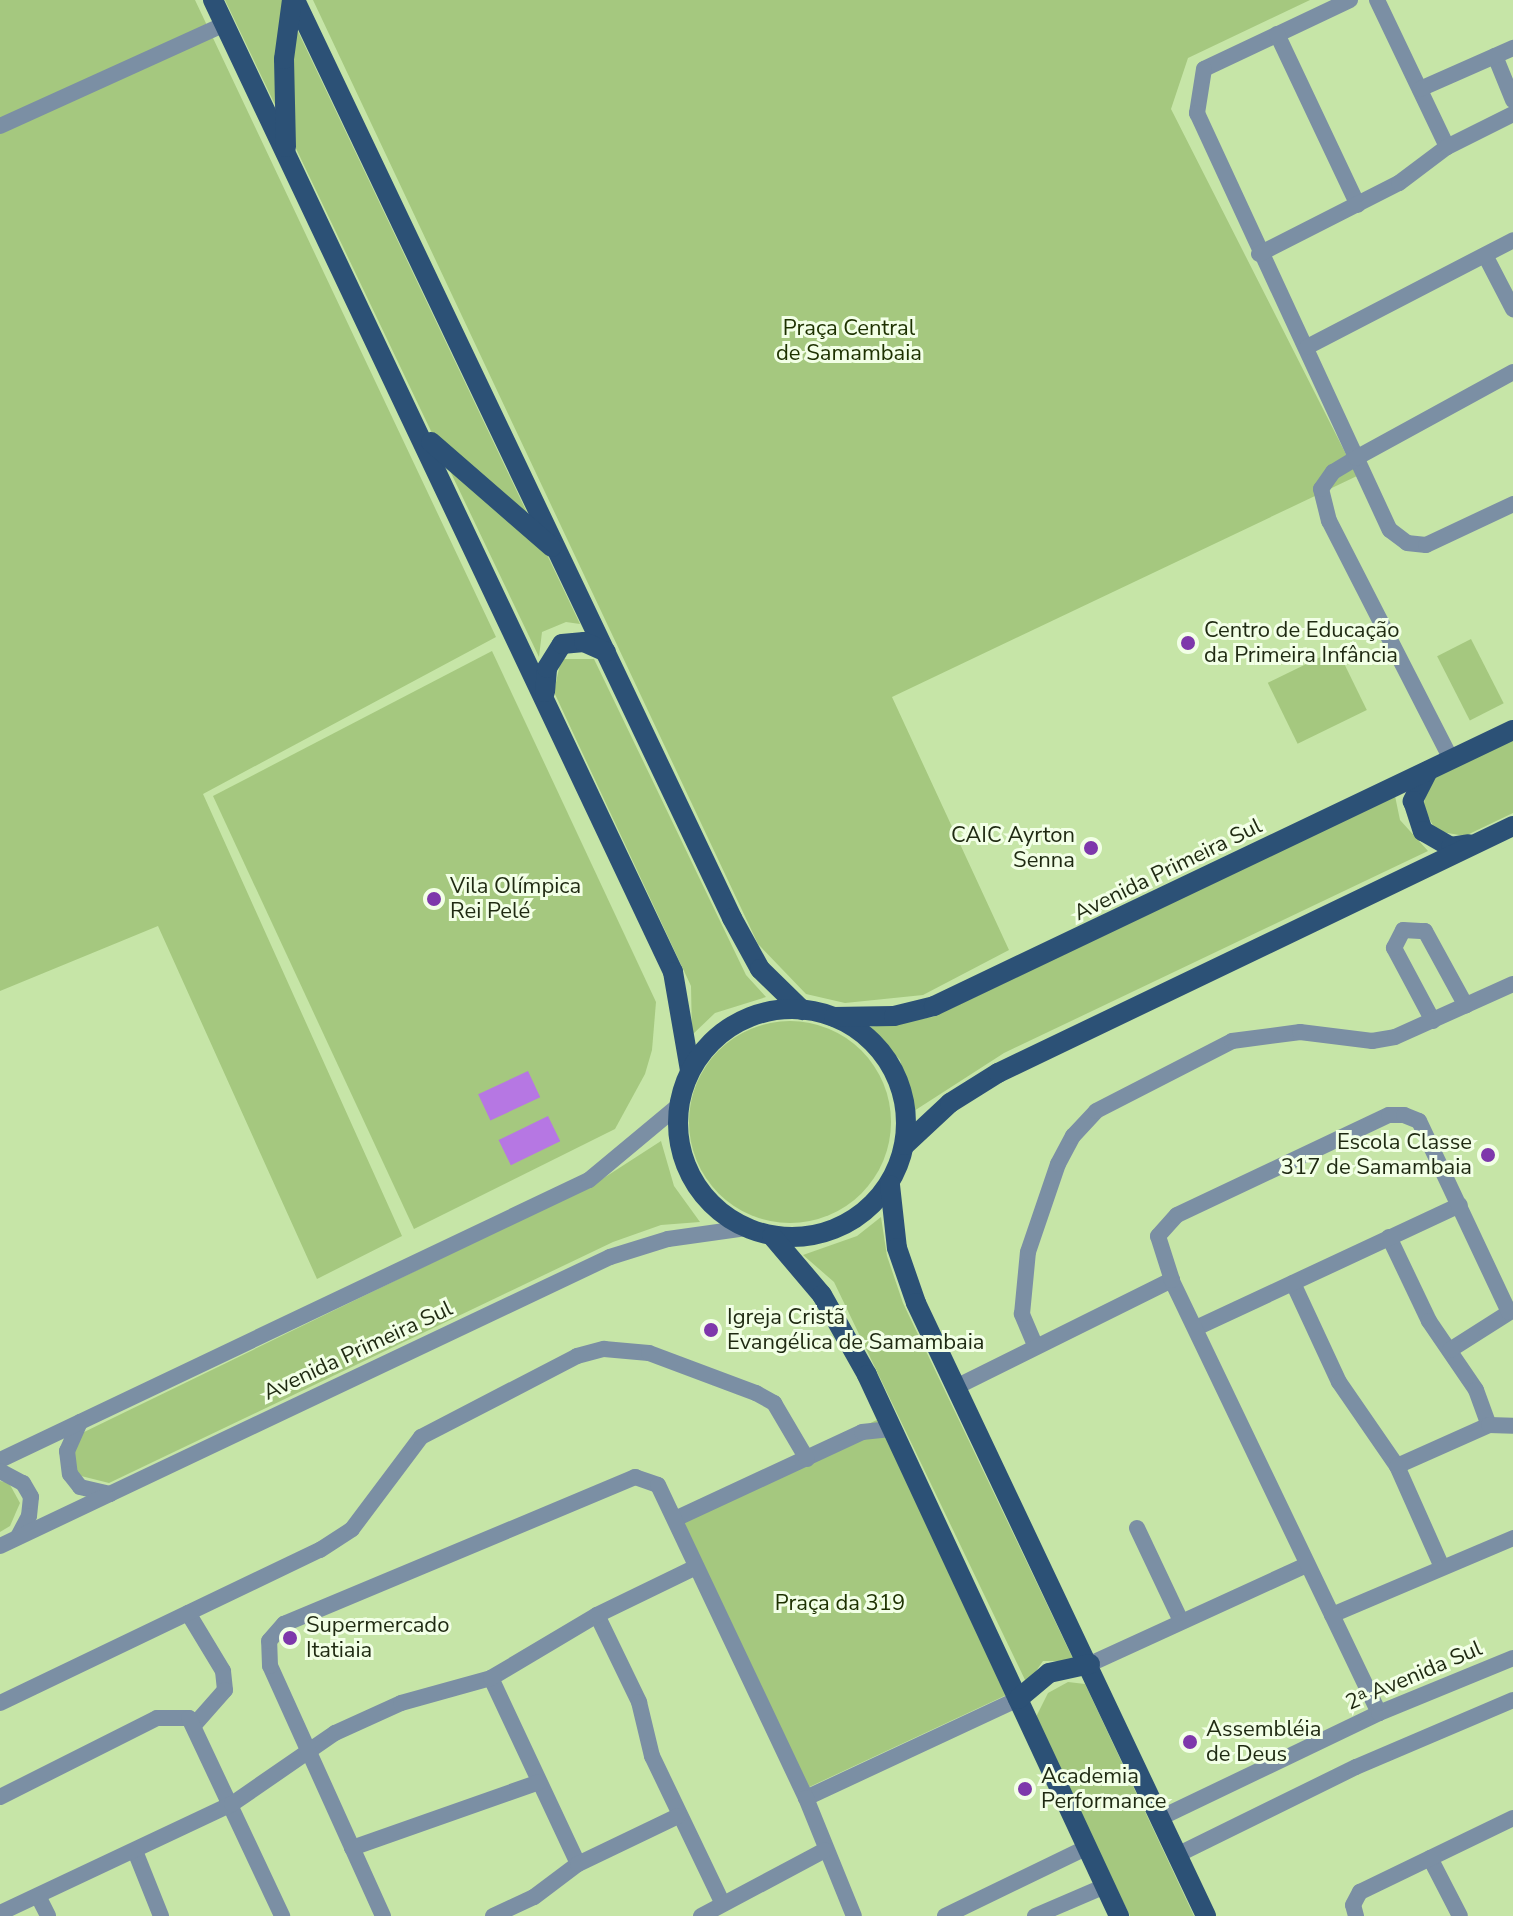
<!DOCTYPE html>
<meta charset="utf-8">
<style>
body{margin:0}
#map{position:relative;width:1513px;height:1916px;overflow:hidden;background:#c6e5a7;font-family:"Nunito Sans",sans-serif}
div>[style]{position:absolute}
.green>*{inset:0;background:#a5c87f;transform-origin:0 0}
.round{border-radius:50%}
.water>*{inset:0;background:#b677e3;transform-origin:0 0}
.minor>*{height:16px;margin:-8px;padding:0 8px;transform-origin:8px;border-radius:8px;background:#7b8fa4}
.major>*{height:20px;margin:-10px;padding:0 10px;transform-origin:10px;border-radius:10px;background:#2c5176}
.major>.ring{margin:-10px;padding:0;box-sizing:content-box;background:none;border:20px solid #2c5176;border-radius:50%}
.dots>*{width:22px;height:22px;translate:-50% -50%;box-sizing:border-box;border:4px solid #f2ffe6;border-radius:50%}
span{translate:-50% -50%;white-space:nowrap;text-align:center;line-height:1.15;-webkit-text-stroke:6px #f2ffe6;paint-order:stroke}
.park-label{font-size:22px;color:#1d3100}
.poi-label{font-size:22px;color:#1f2a12}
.left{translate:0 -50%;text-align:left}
.right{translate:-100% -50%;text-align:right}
.street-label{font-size:22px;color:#1f2a12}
</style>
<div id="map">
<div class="green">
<div style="clip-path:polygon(0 0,195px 0,496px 637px,203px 794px,402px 1236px,317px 1279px,158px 926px,0 991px)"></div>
<div style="clip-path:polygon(225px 0,283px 0,580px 624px,566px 622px,542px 632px,539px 657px)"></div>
<div style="clip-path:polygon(313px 0,1310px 0,1188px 58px,1171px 109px,1357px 476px,892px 697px,1009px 950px,923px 995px,845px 1003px,806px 994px,758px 944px)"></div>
<div style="left:1471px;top:639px;width:72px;height:38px;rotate:63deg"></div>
<div style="left:1337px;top:649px;width:68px;height:77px;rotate:64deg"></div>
<div style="clip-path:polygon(492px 651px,656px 1002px,652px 1050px,645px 1074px,615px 1129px,414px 1229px,213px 796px)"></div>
<div style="clip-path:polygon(561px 659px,594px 659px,746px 975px,766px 997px,715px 1013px,692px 1035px,691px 986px,554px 692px)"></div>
<div style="clip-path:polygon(1513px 738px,1513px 813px,1465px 836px,1436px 831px,1423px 807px,1430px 777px)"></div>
<div style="clip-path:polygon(1395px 796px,1400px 820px,1428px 851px,1004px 1053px,914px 1111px,900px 1060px,870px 1027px,933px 1017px)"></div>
<div class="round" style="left:689px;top:1021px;width:202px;height:202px"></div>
<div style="clip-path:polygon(661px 1141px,674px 1186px,700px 1222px,661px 1225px,613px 1242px,109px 1483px,77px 1475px,66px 1452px,80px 1434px,596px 1183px)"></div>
<div style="clip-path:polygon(881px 1217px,887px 1256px,903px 1303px,1074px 1661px,1043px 1661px,1027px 1684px,834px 1282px,803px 1255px,857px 1236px)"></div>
<div style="left:879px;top:1419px;width:304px;height:227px;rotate:65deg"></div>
<div style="clip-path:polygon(0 1481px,9px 1483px,20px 1503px,10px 1526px,0 1532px)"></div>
<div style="clip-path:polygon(1068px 1682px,1085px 1684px,1194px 1916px,1130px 1916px,1035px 1719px,1048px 1693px)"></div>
</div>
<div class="water">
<div style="left:528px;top:1071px;width:29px;height:55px;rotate:65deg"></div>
<div style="left:548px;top:1116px;width:28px;height:55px;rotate:64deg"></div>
</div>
<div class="minor">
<div style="left:1350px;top:0;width:161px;rotate:154.7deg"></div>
<div style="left:1204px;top:69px;width:45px;rotate:99deg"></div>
<div style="left:1197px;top:113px;width:459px;rotate:65.2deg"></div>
<div style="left:1390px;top:530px;width:21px;rotate:37deg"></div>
<div style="left:1407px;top:543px;width:19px;rotate:6deg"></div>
<div style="left:1426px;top:545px;width:96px;rotate:-25.2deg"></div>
<div style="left:1377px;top:0;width:163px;rotate:64.5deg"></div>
<div style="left:1277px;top:34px;width:189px;rotate:64.7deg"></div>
<div style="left:1495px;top:56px;width:48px;rotate:67.8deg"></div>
<div style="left:1420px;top:89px;width:102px;rotate:-23.8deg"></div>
<div style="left:0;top:126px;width:247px;rotate:-24.4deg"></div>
<div style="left:1259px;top:254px;width:157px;rotate:-26.9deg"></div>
<div style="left:1399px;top:183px;width:60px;rotate:-36.9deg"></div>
<div style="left:1447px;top:147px;width:74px;rotate:-26.6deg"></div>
<div style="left:1486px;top:257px;width:59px;rotate:62.6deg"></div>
<div style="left:1307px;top:347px;width:232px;rotate:-27.4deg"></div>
<div style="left:1451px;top:759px;width:267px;rotate:-117.1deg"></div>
<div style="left:1329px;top:521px;width:33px;rotate:-104deg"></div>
<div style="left:1321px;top:489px;width:21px;rotate:-55deg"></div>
<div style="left:1333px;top:472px;width:27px;rotate:-31deg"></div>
<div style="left:1356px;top:458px;width:179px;rotate:-28.7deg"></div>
<div style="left:1433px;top:1021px;width:83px;rotate:-118.1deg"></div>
<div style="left:1394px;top:948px;width:20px;rotate:-63deg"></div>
<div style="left:1403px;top:930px;width:22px;rotate:3deg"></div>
<div style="left:1425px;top:931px;width:85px;rotate:61.3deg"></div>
<div style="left:1389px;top:1237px;width:93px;rotate:64.5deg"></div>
<div style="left:1429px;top:1321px;width:83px;rotate:55.7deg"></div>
<div style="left:1476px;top:1390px;width:37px;rotate:70deg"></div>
<div style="left:1293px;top:1283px;width:109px;rotate:65.1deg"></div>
<div style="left:1339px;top:1382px;width:102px;rotate:55.4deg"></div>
<div style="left:1397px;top:1466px;width:108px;rotate:66deg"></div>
<div style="left:1196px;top:1328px;width:291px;rotate:-25deg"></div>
<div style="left:1035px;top:1345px;width:34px;rotate:-113deg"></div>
<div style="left:1022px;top:1314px;width:62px;rotate:-84.5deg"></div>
<div style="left:1028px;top:1252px;width:93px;rotate:-71.2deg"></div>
<div style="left:1058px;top:1164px;width:32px;rotate:-62deg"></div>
<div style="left:1073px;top:1136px;width:34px;rotate:-47deg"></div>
<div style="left:1096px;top:1111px;width:153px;rotate:-27.2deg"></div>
<div style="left:1232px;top:1041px;width:69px;rotate:-7.5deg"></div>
<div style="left:1300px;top:1032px;width:73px;rotate:7.1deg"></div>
<div style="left:1372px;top:1041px;width:23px;rotate:-10deg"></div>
<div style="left:1395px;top:1037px;width:129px;rotate:-24.2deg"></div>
<div style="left:1450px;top:1350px;width:75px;rotate:-32.4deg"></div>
<div style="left:958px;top:1386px;width:239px;rotate:-26.4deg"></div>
<div style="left:80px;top:1422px;width:32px;rotate:114deg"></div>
<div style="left:67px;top:1451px;width:23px;rotate:83deg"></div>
<div style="left:70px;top:1474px;width:16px;rotate:52deg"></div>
<div style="left:80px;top:1487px;width:31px;rotate:13deg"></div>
<div style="left:0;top:1460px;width:652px;rotate:-25.43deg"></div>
<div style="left:589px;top:1180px;width:117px;rotate:-39.8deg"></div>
<div style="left:1397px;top:1466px;width:101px;rotate:-24deg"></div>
<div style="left:1489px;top:1425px;width:24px;rotate:2deg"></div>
<div style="left:0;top:1471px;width:26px;rotate:28deg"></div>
<div style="left:23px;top:1483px;width:16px;rotate:60deg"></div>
<div style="left:31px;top:1497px;width:19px;rotate:96deg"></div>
<div style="left:29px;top:1516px;width:24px;rotate:118deg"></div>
<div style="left:675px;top:1519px;width:206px;rotate:-24.9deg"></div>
<div style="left:862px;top:1432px;width:29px;rotate:-6deg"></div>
<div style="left:1137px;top:1528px;width:103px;rotate:64.7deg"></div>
<div style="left:0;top:1546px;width:675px;rotate:-25.35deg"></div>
<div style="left:610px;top:1257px;width:61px;rotate:-17.2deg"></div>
<div style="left:668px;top:1239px;width:79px;rotate:-8deg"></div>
<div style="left:188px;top:1613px;width:68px;rotate:58.9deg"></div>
<div style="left:223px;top:1671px;width:19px;rotate:84deg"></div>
<div style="left:225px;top:1690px;width:45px;rotate:131.4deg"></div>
<div style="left:597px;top:1615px;width:97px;rotate:64.2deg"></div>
<div style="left:639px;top:1702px;width:56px;rotate:76.5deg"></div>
<div style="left:652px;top:1756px;width:162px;rotate:64.4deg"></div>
<div style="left:1332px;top:1615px;width:197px;rotate:-23deg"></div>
<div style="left:1090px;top:1664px;width:238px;rotate:-24.6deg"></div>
<div style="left:491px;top:1678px;width:205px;rotate:64.9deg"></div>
<div style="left:0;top:1703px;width:355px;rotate:-25.6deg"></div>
<div style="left:320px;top:1550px;width:38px;rotate:-33deg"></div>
<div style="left:352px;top:1529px;width:115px;rotate:-53.1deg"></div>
<div style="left:421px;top:1437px;width:176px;rotate:-27.4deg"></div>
<div style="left:577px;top:1356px;width:28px;rotate:-15deg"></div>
<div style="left:604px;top:1349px;width:45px;rotate:5.1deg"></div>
<div style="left:649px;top:1353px;width:114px;rotate:20.5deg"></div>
<div style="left:756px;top:1393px;width:21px;rotate:29deg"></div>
<div style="left:774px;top:1403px;width:65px;rotate:59.5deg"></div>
<div style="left:1379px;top:1713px;width:480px;rotate:-115.6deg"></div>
<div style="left:1172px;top:1280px;width:46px;rotate:-107.7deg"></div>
<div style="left:1158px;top:1236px;width:28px;rotate:-48deg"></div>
<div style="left:1177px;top:1215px;width:234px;rotate:-25.3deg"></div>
<div style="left:1389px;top:1115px;width:15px"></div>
<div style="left:1404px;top:1115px;width:16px;rotate:22deg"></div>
<div style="left:1419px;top:1121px;width:211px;rotate:64.8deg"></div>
<div style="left:0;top:1797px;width:176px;rotate:-26.7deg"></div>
<div style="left:157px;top:1718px;width:32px"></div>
<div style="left:189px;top:1718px;width:219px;rotate:64.8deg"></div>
<div style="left:806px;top:1798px;width:234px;rotate:-25deg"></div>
<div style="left:1160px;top:1818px;width:243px;rotate:-25.6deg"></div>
<div style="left:1379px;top:1713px;width:145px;rotate:-22.3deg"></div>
<div style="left:352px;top:1848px;width:198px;rotate:-19.4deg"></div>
<div style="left:135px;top:1851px;width:70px;rotate:68.2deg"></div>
<div style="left:1177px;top:1855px;width:199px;rotate:-26.2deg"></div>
<div style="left:1356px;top:1767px;width:171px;rotate:-23.1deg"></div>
<div style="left:1430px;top:1858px;width:65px;rotate:62.7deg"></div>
<div style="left:38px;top:1896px;width:22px;rotate:63deg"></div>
<div style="left:0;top:1913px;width:256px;rotate:-25.2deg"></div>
<div style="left:232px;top:1804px;width:125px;rotate:-34.6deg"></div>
<div style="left:335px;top:1733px;width:72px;rotate:-24.4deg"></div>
<div style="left:401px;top:1703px;width:93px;rotate:-15.5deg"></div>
<div style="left:491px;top:1678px;width:123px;rotate:-30.7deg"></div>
<div style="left:597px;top:1615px;width:110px;rotate:-25.9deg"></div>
<div style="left:383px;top:1916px;width:274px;rotate:-114.3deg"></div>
<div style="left:270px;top:1666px;width:25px;rotate:-92deg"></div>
<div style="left:269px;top:1641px;width:23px;rotate:-49deg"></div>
<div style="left:284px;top:1624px;width:381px;rotate:-22.7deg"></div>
<div style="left:635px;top:1477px;width:24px;rotate:19deg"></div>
<div style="left:658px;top:1485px;width:346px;rotate:64.7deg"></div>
<div style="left:806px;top:1798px;width:127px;rotate:67.9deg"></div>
<div style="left:493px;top:1916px;width:45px;rotate:-24.9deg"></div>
<div style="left:534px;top:1897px;width:55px;rotate:-36.9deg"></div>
<div style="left:578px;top:1864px;width:111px;rotate:-25.6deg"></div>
<div style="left:701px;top:1916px;width:140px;rotate:-28deg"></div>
<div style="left:945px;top:1916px;width:159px;rotate:-25.8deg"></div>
<div style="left:1035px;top:1916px;width:76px;rotate:-23.2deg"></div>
<div style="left:1356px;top:1916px;width:11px;rotate:-105deg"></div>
<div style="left:1353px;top:1905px;width:15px;rotate:-62deg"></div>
<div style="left:1360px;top:1892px;width:170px;rotate:-25.8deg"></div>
</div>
<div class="major">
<div style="left:213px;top:0;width:1075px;rotate:64.67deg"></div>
<div style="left:673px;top:972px;width:99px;rotate:80.2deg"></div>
<div style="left:295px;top:0;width:1017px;rotate:64.54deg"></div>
<div style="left:732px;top:918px;width:58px;rotate:61.2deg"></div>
<div style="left:760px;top:969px;width:59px;rotate:44.3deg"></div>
<div style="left:286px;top:147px;width:88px;rotate:-91.3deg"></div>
<div style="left:284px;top:59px;width:60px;rotate:-82.3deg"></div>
<div style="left:431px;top:442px;width:160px;rotate:41deg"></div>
<div style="left:545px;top:692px;width:24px;rotate:-85deg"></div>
<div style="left:547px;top:668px;width:28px;rotate:-58deg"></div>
<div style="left:562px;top:644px;width:22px;rotate:-5deg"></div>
<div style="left:584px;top:642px;width:24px;rotate:24deg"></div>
<div style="left:1428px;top:771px;width:34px;rotate:117deg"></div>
<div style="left:1413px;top:801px;width:32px;rotate:72deg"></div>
<div style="left:1423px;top:831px;width:32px;rotate:30deg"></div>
<div style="left:1451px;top:847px;width:18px;rotate:-9deg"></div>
<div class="ring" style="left:678px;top:1009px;width:208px;height:208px"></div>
<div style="left:834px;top:1017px;width:60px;rotate:-1deg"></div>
<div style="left:894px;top:1016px;width:41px;rotate:-14deg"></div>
<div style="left:934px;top:1006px;width:641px;rotate:-25.49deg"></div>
<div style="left:905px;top:1145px;width:62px;rotate:-43deg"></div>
<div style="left:950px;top:1103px;width:57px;rotate:-32deg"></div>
<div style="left:998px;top:1073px;width:571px;rotate:-25.62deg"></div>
<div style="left:890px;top:1185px;width:63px;rotate:83.7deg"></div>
<div style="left:897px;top:1248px;width:58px;rotate:70.9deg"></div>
<div style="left:916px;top:1303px;width:678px;rotate:64.68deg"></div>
<div style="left:772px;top:1236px;width:77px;rotate:49.7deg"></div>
<div style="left:822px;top:1295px;width:92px;rotate:60.6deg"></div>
<div style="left:867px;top:1375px;width:597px;rotate:65.02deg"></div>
<div style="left:1018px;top:1699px;width:40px;rotate:-40deg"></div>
<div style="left:1049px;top:1673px;width:42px;rotate:-12.4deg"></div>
</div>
<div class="dots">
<div style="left:1188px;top:643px;background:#7e38ab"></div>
<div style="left:1091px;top:848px;background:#7e38ab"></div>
<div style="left:434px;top:899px;background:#7e38ab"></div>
<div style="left:1488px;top:1155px;background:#7e38ab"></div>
<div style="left:711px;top:1330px;background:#7e38ab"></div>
<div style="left:290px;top:1638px;background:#7e38ab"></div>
<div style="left:1190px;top:1742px;background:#7e38ab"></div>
<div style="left:1025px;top:1789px;background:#7e38ab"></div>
</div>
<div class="park-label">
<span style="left:849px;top:341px">Praça Central<br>de Samambaia</span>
<span style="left:840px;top:1604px">Praça da 319</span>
</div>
<div class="poi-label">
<span class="left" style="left:1204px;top:643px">Centro de Educação<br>da Primeira Infância</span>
<span class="right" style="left:1075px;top:848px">CAIC Ayrton<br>Senna</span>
<span class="left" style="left:450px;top:899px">Vila Olímpica<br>Rei Pelé</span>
<span class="right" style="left:1472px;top:1155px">Escola Classe<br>317 de Samambaia</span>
<span class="left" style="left:727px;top:1330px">Igreja Cristã<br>Evangélica de Samambaia</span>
<span class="left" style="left:306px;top:1638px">Supermercado<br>Itatiaia</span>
<span class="left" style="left:1206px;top:1742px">Assembléia<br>de Deus</span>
<span class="left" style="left:1041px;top:1789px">Academia<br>Performance</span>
</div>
<div class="street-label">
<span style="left:1168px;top:870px;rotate:-26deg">Avenida Primeira Sul</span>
<span style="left:358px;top:1351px;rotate:-25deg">Avenida Primeira Sul</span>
<span style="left:1414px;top:1676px;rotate:-23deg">2ᵃ Avenida Sul</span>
</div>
</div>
